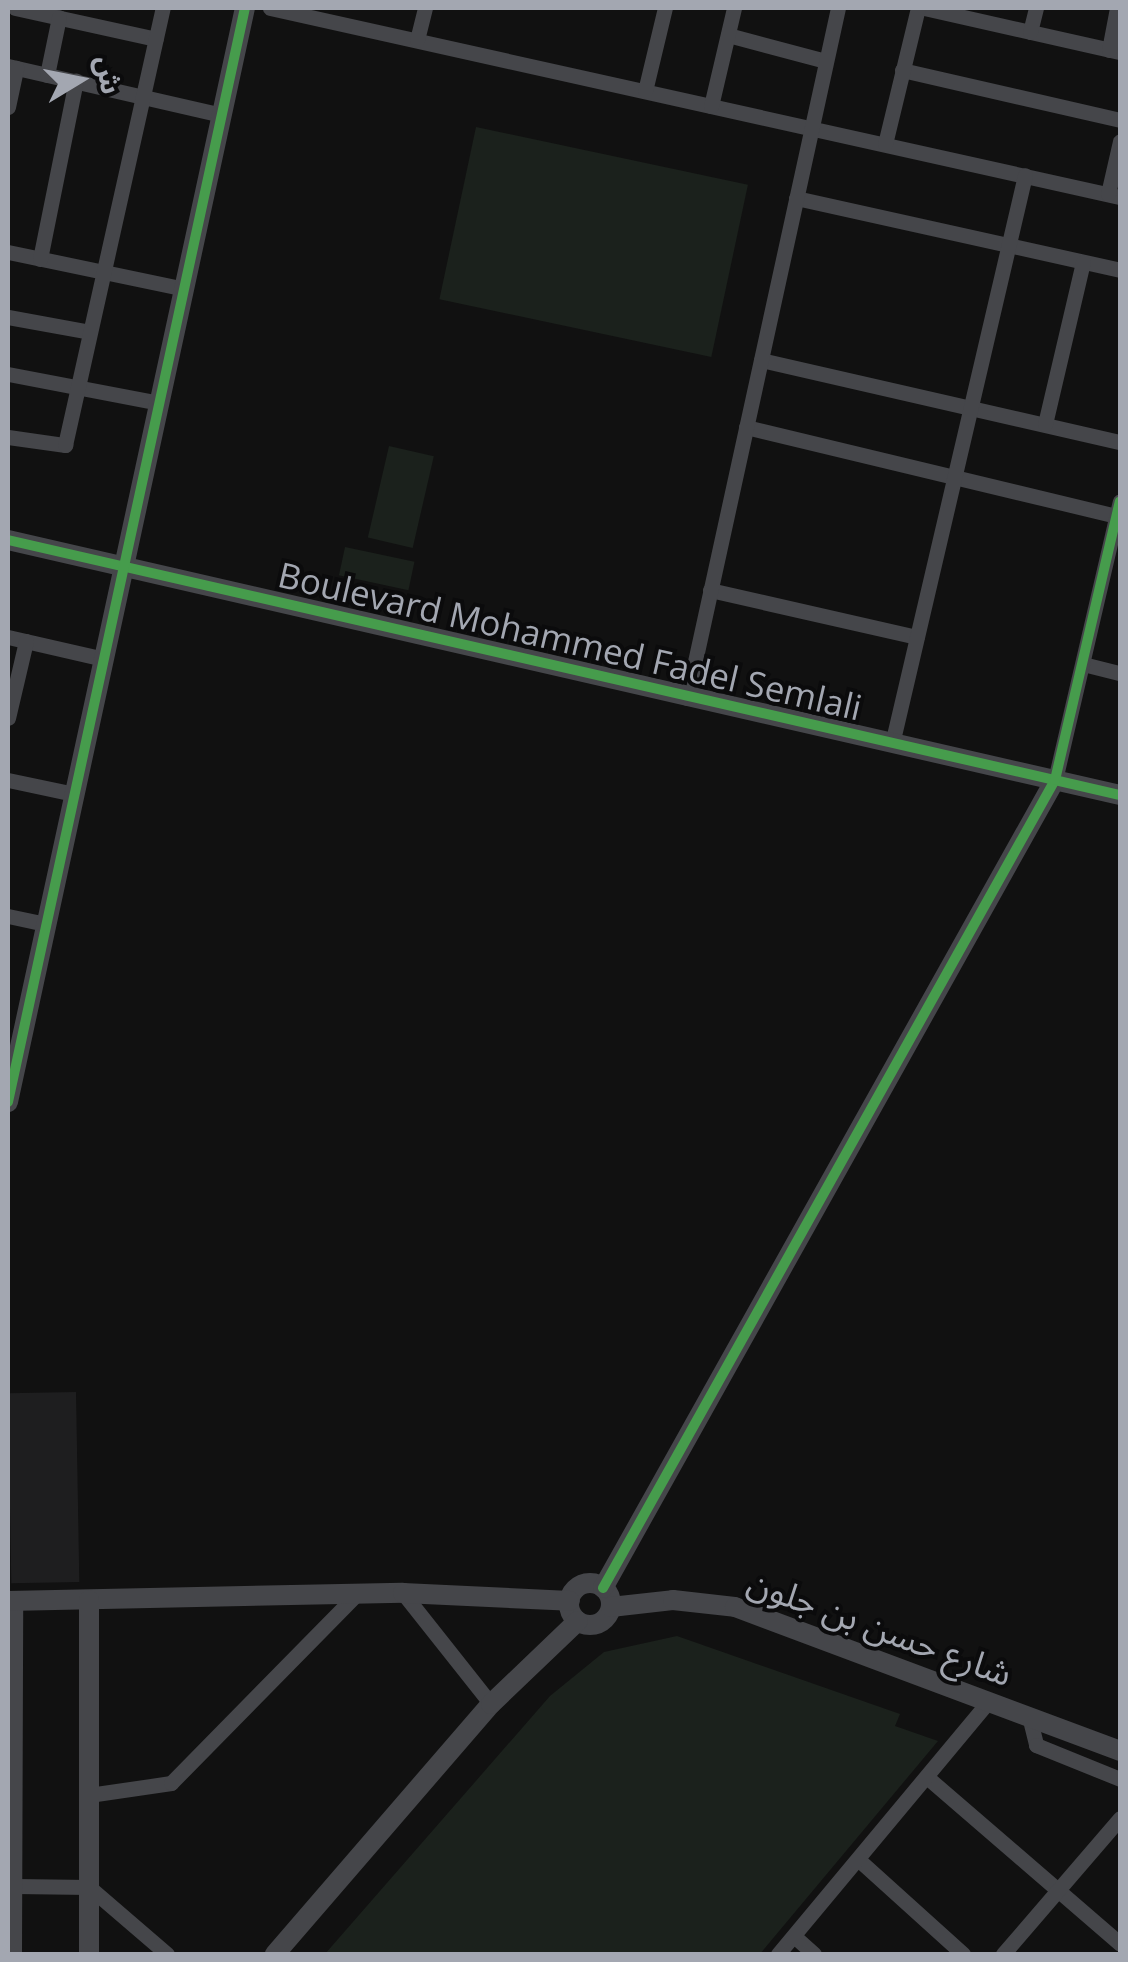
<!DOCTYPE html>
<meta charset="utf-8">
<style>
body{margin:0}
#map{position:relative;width:1128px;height:1962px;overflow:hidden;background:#111;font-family:"Open Sans","Noto Sans Arabic",sans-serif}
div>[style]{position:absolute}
.built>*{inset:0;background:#1e1e1f;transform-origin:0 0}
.green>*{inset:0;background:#1b211c;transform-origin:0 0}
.minor>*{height:15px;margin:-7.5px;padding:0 7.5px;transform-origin:7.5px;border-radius:7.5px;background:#45464a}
.tertiary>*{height:20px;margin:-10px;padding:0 10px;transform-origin:10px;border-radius:10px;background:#45464a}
.tertiary>.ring{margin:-10px;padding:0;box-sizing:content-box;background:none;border:20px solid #45464a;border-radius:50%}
.cycleway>*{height:10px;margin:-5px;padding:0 5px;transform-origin:5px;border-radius:5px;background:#469c4c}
span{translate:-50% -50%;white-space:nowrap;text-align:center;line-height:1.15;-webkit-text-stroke:8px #0b0b0c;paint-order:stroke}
.street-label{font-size:35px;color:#a3a7b1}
.frame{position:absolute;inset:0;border:10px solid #a3a7b1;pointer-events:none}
.north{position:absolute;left:30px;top:30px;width:100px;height:100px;-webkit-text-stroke:8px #0b0b0c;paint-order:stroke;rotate:80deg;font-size:28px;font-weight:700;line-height:40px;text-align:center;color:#a3a7b1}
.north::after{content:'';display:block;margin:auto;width:35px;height:45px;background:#a3a7b1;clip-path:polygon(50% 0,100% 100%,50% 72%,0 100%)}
</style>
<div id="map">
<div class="built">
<div style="left:76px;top:1392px;width:190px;height:68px;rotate:89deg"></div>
</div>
<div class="green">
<div style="left:476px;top:127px;width:278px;height:176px;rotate:12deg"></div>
<div style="left:389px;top:446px;width:46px;height:94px;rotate:13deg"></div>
<div style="left:345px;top:547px;width:71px;height:29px;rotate:12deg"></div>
<div style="clip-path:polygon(677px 1636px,900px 1714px,895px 1726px,938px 1741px,760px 1954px,325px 1954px,550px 1696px,604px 1652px)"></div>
</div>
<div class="minor">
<div style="left:15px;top:8px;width:144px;rotate:12.4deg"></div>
<div style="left:270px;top:8px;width:871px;rotate:12.54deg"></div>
<div style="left:924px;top:8px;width:201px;rotate:12.7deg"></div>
<div style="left:1030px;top:32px;width:25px;rotate:-76deg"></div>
<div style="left:728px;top:35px;width:101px;rotate:14.9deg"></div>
<div style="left:417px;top:40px;width:33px;rotate:-76deg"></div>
<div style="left:1109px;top:50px;width:43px;rotate:-79.2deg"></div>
<div style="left:8px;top:66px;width:220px;rotate:12.9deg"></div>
<div style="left:902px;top:70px;width:224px;rotate:12.9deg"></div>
<div style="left:47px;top:75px;width:59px;rotate:-78.3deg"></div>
<div style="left:645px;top:91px;width:85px;rotate:-76.5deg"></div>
<div style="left:711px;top:106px;width:101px;rotate:-76.8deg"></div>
<div style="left:8px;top:107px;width:40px;rotate:-78deg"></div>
<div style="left:885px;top:144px;width:140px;rotate:-76.4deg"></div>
<div style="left:1108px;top:194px;width:54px;rotate:-77.2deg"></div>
<div style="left:796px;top:198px;width:332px;rotate:12.5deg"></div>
<div style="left:8px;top:252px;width:181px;rotate:11.8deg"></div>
<div style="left:40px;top:259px;width:182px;rotate:-78.6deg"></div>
<div style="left:8px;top:317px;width:83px;rotate:10.4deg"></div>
<div style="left:761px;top:360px;width:368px;rotate:12.9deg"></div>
<div style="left:8px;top:374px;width:155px;rotate:10.8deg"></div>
<div style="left:1045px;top:424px;width:166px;rotate:-76.8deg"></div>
<div style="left:746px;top:427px;width:382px;rotate:13.5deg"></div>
<div style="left:8px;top:437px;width:58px;rotate:8deg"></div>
<div style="left:65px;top:445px;width:448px;rotate:-77.4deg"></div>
<div style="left:710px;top:590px;width:212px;rotate:12.8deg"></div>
<div style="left:8px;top:637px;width:98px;rotate:12.9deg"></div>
<div style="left:1083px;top:664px;width:38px;rotate:14deg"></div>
<div style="left:687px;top:698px;width:706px;rotate:-77.66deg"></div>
<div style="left:8px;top:718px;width:79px;rotate:-76.8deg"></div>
<div style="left:892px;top:744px;width:584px;rotate:-76.84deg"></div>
<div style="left:8px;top:780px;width:67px;rotate:12deg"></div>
<div style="left:1055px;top:780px;width:286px;rotate:-76.9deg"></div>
<div style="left:8px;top:916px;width:39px;rotate:12deg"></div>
<div style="left:403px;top:1593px;width:142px;rotate:51.6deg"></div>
<div style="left:1029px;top:1716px;width:30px;rotate:76deg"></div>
<div style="left:1036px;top:1745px;width:91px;rotate:22deg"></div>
<div style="left:928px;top:1778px;width:254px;rotate:40.8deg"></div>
<div style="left:89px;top:1795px;width:83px;rotate:-8.3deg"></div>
<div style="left:171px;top:1783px;width:264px;rotate:-45.5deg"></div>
<div style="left:860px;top:1861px;width:139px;rotate:42.1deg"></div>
<div style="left:15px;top:1886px;width:74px;rotate:0.8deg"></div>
<div style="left:89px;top:1887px;width:103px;rotate:40.7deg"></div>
<div style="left:794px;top:1936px;width:27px;rotate:42deg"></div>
<div style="left:14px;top:1954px;width:353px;rotate:-89.8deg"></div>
<div style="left:778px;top:1954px;width:329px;rotate:-50.2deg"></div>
<div style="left:1003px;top:1954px;width:179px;rotate:-49.3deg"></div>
</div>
<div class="tertiary">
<div style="left:8px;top:540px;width:1141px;rotate:12.92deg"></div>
<div style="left:8px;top:1102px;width:1119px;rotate:-77.78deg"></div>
<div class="ring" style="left:569px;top:1583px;width:22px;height:22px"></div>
<div style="left:603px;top:1588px;width:926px;rotate:-60.78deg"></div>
<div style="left:8px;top:1601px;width:395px;rotate:-1.2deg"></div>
<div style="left:403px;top:1593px;width:167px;rotate:2.7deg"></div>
<div style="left:611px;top:1607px;width:62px;rotate:-6.4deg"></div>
<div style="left:673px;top:1600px;width:62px;rotate:6.4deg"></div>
<div style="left:735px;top:1607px;width:411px;rotate:20.5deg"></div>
<div style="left:89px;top:1954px;width:354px;rotate:-90deg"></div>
<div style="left:275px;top:1954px;width:330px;rotate:-49.2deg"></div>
<div style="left:491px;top:1704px;width:120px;rotate:-43.7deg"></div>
</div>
<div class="cycleway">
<div style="left:8px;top:540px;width:1141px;rotate:12.92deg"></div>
<div style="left:8px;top:1102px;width:1119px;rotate:-77.78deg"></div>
<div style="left:603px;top:1588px;width:926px;rotate:-60.78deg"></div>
<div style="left:1055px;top:780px;width:286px;rotate:-76.9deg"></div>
</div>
<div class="street-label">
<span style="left:570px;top:641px;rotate:13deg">Boulevard Mohammed Fadel Semlali</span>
<span style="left:880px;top:1627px;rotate:20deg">شارع حسن بن جلون</span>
</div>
<div class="frame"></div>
<div class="north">ش</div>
</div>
